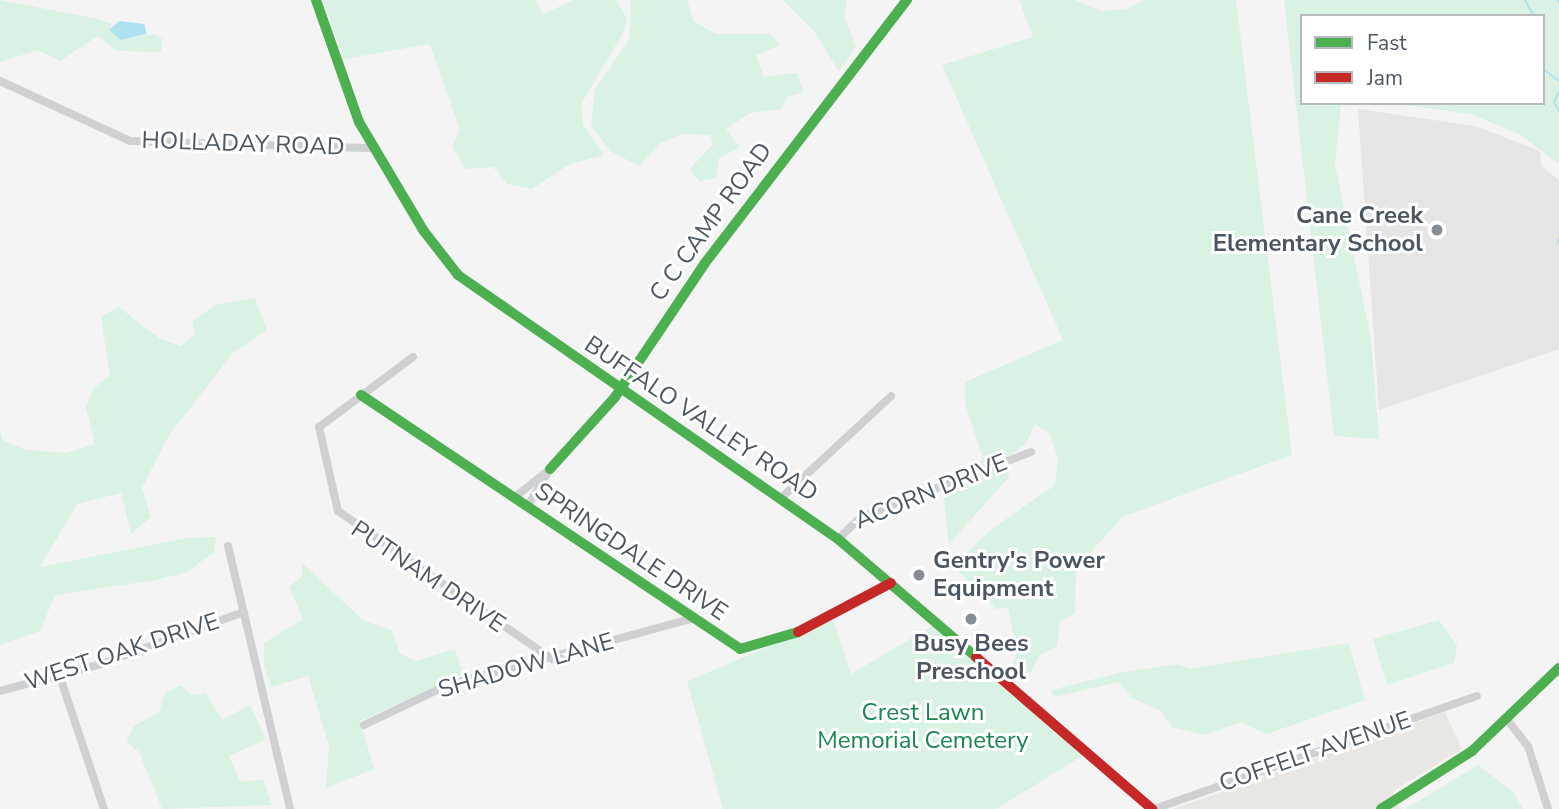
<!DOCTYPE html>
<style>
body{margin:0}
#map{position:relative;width:1559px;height:809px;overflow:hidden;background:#f4f4f4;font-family:"Nunito Sans",sans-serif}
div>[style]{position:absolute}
.commercial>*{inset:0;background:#e8e7e3}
.education>*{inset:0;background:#e6e5e6}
.green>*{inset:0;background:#d9f2e3}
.water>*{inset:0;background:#aee2f0}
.stream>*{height:2px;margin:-1px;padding:0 1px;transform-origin:1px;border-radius:1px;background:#aee2f0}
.street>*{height:8px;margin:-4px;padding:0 4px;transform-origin:4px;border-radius:4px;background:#ced0d2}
.fast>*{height:10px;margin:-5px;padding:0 5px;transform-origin:5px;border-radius:5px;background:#4caf50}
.jam>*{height:10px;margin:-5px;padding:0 5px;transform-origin:5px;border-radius:5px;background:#c62828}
.dots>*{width:19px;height:19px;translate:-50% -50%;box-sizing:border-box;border:4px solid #fff;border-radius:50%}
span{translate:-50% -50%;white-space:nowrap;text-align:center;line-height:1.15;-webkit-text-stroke:6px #fff;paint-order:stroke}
.street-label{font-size:24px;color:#4a5661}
.poi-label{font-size:24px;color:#4a5661;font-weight:700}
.right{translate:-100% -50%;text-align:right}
.left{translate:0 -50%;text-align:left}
.park-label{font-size:24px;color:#17864f}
.legend{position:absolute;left:1300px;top:14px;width:245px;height:91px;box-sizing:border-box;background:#fff;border:2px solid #b7bbc0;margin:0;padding:9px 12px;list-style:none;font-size:21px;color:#4a5661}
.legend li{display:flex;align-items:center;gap:14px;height:35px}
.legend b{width:35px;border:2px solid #b7bbc0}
</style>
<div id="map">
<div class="commercial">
<div style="clip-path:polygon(1445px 712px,1462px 749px,1393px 791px,1401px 809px,1173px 809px)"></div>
</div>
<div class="education">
<div style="clip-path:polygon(1358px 109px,1475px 126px,1540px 151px,1541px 166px,1559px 180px,1559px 349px,1379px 410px)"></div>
</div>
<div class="green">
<div style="clip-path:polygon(0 0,98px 19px,112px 24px,109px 30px,120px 40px,155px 34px,162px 39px,161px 52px,117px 51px,98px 36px,60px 61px,38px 50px,0 62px)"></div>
<div style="clip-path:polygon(323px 0,535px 0,543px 14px,574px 0,616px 0,627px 18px,623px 33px,581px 104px,583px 125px,604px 155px,570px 164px,532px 189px,507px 184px,493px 167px,466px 169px,452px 147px,460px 130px,430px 44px,344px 59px)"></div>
<div style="clip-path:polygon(631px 0,687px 0,693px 21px,716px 34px,770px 34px,781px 45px,756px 55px,764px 77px,797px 73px,804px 92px,787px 97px,781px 109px,750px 113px,726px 129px,740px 147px,719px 158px,716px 178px,699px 181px,690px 169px,713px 144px,710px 135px,683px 134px,662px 142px,639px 166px,610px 151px,591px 125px,595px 89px,630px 38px)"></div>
<div style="clip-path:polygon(783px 0,847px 0,844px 16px,856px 47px,839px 72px,814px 31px)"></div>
<div style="clip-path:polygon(1019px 0,1075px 0,1101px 11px,1128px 9px,1143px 0,1236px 0,1292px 455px,1122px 517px,1076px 569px,1075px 613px,1060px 622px,1057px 646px,1040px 655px,1029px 675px,1012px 666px,1017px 651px,1008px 608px,996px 609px,958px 571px,960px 559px,992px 529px,1055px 485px,1058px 458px,1049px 434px,1035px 424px,1026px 443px,1006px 458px,1009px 477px,949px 544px,943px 490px,983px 459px,965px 403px,965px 382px,1063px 340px,942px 65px,1033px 37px)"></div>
<div style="clip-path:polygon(1284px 0,1559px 0,1559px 164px,1519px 134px,1470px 114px,1392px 103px,1543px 103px,1543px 16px,1302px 16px,1302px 103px,1341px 103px,1335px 164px,1371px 339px,1379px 439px,1334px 436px)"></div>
<div style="clip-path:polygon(255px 298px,267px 330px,233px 353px,169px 435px,142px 488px,151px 517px,131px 534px,121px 493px,77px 504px,40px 567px,187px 538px,216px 537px,214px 552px,187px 572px,156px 580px,55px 595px,40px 631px,0 645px,0 429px,3px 441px,27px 450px,67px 453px,95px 444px,86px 407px,93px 389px,110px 375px,101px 317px,119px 307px,160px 339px,181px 346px,195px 334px,192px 322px,215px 305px)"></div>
<div style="clip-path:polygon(302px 563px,364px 621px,392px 630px,400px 654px,416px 661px,455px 649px,463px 674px,360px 721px,374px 769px,326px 788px,329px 746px,308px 676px,271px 687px,264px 665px,264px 643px,303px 619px,289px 587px,302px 576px)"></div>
<div style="clip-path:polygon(833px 620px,851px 674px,934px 625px,1084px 755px,996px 809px,723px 809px,687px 681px)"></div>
<div style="clip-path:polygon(1439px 620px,1457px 645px,1454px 663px,1387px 685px,1373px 639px)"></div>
<div style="clip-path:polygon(1349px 643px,1365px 700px,1266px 734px,1241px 722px,1205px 735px,1171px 727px,1161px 711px,1132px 698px,1119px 682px,1054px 697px,1051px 690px,1119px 673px,1177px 664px,1190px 669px)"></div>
<div style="clip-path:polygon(181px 685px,191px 695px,206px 693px,222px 720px,250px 705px,266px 739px,229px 756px,240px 782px,263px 779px,272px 805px,162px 809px,139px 752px,126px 742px,134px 726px,159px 712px,165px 693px)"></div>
<div style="clip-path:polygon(1478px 765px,1513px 792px,1523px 809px,1405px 809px)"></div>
</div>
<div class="water">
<div style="clip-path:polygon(119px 21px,144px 24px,147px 34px,120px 40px,109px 30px)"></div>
</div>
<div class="stream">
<div style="left:1525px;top:0;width:18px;rotate:61deg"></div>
<div style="left:1558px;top:0;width:2px;rotate:63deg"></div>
<div style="left:1543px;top:69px;width:20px;rotate:37deg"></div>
<div style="left:1559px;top:92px;width:11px;rotate:117deg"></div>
<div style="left:1554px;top:102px;width:10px;rotate:61deg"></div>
<div style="left:1557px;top:244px;width:5px;rotate:-68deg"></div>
</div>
<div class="street">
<div style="left:0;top:81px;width:143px;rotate:24.8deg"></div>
<div style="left:130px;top:141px;width:243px;rotate:1.7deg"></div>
<div style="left:413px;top:357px;width:117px;rotate:143.3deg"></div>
<div style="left:319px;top:427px;width:86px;rotate:77.3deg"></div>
<div style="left:338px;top:511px;width:260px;rotate:34.7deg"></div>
<div style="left:514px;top:498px;width:46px;rotate:-38.9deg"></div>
<div style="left:550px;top:469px;width:44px;rotate:121.2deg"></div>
<div style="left:781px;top:498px;width:150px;rotate:-42.8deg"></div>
<div style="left:838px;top:539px;width:32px;rotate:-44deg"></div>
<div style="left:861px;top:517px;width:182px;rotate:-20.9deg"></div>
<div style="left:228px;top:546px;width:270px;rotate:76.7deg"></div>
<div style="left:60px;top:677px;width:139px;rotate:71.6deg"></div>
<div style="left:0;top:691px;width:101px;rotate:-14.9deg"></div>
<div style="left:98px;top:665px;width:155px;rotate:-20deg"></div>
<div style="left:1509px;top:722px;width:31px;rotate:52deg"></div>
<div style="left:1528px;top:746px;width:66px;rotate:72.4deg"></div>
<div style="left:364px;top:725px;width:93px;rotate:-25.5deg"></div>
<div style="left:448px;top:685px;width:252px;rotate:-15.2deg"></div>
<div style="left:1154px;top:809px;width:342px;rotate:-19.3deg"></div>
</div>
<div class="fast">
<div style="left:316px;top:0;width:129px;rotate:70.6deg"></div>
<div style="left:359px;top:122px;width:126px;rotate:59.3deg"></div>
<div style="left:423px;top:230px;width:57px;rotate:52.1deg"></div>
<div style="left:458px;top:275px;width:463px;rotate:34.8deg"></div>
<div style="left:838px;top:539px;width:182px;rotate:40.5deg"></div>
<div style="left:361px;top:395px;width:456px;rotate:33.8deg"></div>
<div style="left:740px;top:649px;width:60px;rotate:-16.3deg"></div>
<div style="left:550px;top:469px;width:97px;rotate:-47.9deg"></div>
<div style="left:615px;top:397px;width:161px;rotate:-56.1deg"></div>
<div style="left:705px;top:263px;width:332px;rotate:-52.5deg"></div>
<div style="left:1381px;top:809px;width:108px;rotate:-32.5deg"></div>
<div style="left:1472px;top:751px;width:120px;rotate:-43.7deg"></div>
</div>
<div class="jam">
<div style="left:798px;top:632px;width:105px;rotate:-27.8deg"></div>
<div style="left:976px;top:657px;width:233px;rotate:40.8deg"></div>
</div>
<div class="dots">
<div style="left:1437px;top:230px;background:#868d94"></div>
<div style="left:919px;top:575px;background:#868d94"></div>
<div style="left:971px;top:619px;background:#868d94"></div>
</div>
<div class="street-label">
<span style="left:243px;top:144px;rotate:2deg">HOLLADAY ROAD</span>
<span style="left:711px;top:222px;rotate:-54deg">C C CAMP ROAD</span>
<span style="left:701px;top:419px;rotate:34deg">BUFFALO VALLEY ROAD</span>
<span style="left:931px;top:492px;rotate:-22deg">ACORN DRIVE</span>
<span style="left:631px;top:552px;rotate:34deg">SPRINGDALE DRIVE</span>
<span style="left:428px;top:577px;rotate:34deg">PUTNAM DRIVE</span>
<span style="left:122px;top:652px;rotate:-18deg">WEST OAK DRIVE</span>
<span style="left:526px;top:666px;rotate:-16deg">SHADOW LANE</span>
<span style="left:1315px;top:752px;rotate:-19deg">COFFELT AVENUE</span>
</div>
<div class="poi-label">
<span class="right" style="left:1423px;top:230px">Cane Creek<br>Elementary School</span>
<span class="left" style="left:933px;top:575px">Gentry's Power<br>Equipment</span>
<span style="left:971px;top:658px">Busy Bees<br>Preschool</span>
</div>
<div class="park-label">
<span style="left:923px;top:727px">Crest Lawn<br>Memorial Cemetery</span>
</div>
<ul class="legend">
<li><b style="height:9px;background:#4caf50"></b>Fast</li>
<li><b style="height:9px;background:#c62828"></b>Jam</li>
</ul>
</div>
